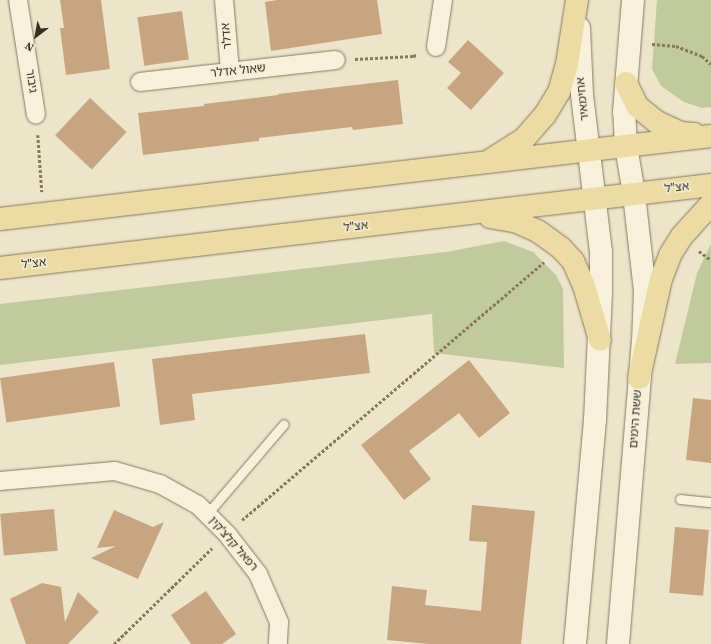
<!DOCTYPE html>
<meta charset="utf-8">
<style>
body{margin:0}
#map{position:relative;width:711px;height:644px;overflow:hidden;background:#ece5c9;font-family:"Source Serif 4","Noto Sans Hebrew",serif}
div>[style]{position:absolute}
.green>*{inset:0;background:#c0ca9d}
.building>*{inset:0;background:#c7a581;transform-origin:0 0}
.path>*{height:2.5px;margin-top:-1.25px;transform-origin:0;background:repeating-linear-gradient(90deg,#87785f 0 3px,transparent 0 5px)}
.roads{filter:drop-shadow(0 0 1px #87785f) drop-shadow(0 0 1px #87785f)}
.service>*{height:9px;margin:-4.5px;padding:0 4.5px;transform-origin:4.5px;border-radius:4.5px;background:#f7f1dc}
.minor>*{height:18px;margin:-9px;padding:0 9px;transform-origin:9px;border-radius:9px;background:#f7f1dc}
.secondary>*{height:22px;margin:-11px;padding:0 11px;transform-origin:11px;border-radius:11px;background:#f7f1dc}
.primary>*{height:22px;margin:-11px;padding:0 11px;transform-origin:11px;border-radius:11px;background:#ecdca4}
span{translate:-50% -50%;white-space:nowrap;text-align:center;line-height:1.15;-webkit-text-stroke:3px #f4eed8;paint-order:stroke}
.street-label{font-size:12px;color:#382f21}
.north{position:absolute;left:16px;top:16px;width:40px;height:40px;-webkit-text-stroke:3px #f4eed8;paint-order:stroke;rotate:212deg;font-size:11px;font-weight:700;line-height:16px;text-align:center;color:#382f21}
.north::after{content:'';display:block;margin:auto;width:14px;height:18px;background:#382f21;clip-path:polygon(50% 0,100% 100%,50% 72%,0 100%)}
</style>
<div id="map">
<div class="green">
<div style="clip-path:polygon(657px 0,711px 0,711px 107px,702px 108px,684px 102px,661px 86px,652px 69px)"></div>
<div style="clip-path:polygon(504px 241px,533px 252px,556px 275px,563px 289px,564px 368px,434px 353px,432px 314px,0 365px,0 304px,446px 252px)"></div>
<div style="clip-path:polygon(711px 244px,711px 363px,675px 364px,697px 273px)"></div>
</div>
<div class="building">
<div style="clip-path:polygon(60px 0,101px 0,110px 69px,66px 75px,60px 28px,64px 28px)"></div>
<div style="clip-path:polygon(277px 0,377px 0,382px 34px,271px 51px,265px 2px)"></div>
<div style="left:182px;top:11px;width:49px;height:45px;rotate:82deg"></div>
<div style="clip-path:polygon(468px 40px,504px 73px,471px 110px,447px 88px,461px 73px,448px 62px)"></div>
<div style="clip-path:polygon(398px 80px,403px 124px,353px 130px,352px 127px,259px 138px,259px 141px,143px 155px,138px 113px,204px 106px,204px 104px,278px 95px,278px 94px)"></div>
<div style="left:90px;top:98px;width:50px;height:51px;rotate:43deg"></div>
<div style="clip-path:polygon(365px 334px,370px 373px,192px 394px,195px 420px,160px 425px,152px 359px)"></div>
<div style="clip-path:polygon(469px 360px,510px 413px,479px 438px,459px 413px,409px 451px,431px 479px,404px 500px,361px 445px)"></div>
<div style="left:114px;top:362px;width:45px;height:115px;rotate:82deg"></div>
<div style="clip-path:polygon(693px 398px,711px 400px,711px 463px,686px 460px)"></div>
<div style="clip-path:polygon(472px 505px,535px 511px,521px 644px,429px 644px,387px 640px,392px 586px,427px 590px,425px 605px,481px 611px,487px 542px,469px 541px)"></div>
<div style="left:54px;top:509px;width:42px;height:54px;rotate:85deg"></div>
<div style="clip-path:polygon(114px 510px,153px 527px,164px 522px,138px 579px,91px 558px,116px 546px,97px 548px)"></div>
<div style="left:675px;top:527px;width:34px;height:66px;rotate:5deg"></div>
<div style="clip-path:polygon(42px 583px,61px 587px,65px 622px,78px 592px,99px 612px,68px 644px,26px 644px,10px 599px)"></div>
<div style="clip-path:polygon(206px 591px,236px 634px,222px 644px,191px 644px,171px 615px)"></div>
</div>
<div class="path">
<div style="left:652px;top:44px;width:24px;rotate:5deg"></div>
<div style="left:676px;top:46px;width:28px;rotate:21deg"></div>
<div style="left:702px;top:56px;width:12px;rotate:42deg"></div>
<div style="left:355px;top:59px;width:58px;rotate:-3deg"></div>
<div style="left:413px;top:56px;width:4px;rotate:-14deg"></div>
<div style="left:38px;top:135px;width:57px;rotate:86deg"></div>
<div style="left:699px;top:251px;width:15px;rotate:37deg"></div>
<div style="left:242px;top:520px;width:397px;rotate:-40.5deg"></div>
<div style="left:114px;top:644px;width:137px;rotate:-44.4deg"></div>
</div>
<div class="roads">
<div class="service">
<div style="left:680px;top:499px;width:31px;rotate:6deg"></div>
<div style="left:207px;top:514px;width:118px;rotate:-49.5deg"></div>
</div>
<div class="minor">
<div style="left:18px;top:0;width:116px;rotate:81.1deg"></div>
<div style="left:224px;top:0;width:72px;rotate:85.2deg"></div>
<div style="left:436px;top:47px;width:48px;rotate:-81.5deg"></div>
<div style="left:140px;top:82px;width:197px;rotate:-6.4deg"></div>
<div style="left:0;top:481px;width:115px;rotate:-5deg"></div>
<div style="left:115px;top:471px;width:47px;rotate:16.1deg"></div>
<div style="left:160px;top:484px;width:43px;rotate:28.9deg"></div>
<div style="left:198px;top:505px;width:41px;rotate:45deg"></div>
<div style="left:227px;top:534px;width:51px;rotate:52.2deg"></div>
<div style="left:258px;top:574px;width:52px;rotate:66.4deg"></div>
<div style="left:279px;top:622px;width:22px;rotate:93deg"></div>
</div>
<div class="secondary">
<div style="left:575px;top:644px;width:225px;rotate:-84.9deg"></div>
<div style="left:595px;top:420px;width:129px;rotate:-87.3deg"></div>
<div style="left:601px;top:291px;width:39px;rotate:-90deg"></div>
<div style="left:601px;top:252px;width:159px;rotate:-96.9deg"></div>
<div style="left:582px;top:94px;width:66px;rotate:-92.6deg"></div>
<div style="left:618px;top:644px;width:302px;rotate:-85.3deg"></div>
<div style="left:643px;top:343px;width:52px;rotate:-87.8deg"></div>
<div style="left:645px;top:291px;width:98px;rotate:-96.5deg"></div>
<div style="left:634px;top:194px;width:49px;rotate:-99.5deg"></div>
<div style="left:626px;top:146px;width:34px;rotate:-93deg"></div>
<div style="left:624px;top:112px;width:112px;rotate:-85.4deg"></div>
</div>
<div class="primary">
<div style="left:626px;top:83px;width:25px;rotate:64deg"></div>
<div style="left:637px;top:106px;width:26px;rotate:39deg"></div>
<div style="left:657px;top:122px;width:26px;rotate:25deg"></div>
<div style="left:681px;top:133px;width:13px;rotate:4deg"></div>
<div style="left:492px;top:159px;width:36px;rotate:-32deg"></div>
<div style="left:523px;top:140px;width:33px;rotate:-49deg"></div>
<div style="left:545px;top:115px;width:27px;rotate:-59deg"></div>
<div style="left:559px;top:92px;width:29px;rotate:-74deg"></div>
<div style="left:567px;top:64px;width:65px;rotate:-81.1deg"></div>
<div style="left:490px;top:217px;width:27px;rotate:10deg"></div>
<div style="left:517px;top:222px;width:24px;rotate:24deg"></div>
<div style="left:539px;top:232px;width:27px;rotate:36deg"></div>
<div style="left:561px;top:248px;width:18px;rotate:47deg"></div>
<div style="left:573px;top:261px;width:27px;rotate:66deg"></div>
<div style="left:584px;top:286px;width:56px;rotate:73.5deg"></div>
<div style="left:0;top:219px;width:716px;rotate:-6.66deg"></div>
<div style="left:0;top:268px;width:716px;rotate:-6.66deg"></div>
<div style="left:639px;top:378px;width:101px;rotate:-77.5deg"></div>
<div style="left:661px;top:279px;width:26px;rotate:-69deg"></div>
<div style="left:670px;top:255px;width:22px;rotate:-58deg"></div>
<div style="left:682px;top:236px;width:43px;rotate:-47.8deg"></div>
</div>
</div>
<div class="street-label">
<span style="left:227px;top:36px;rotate:-95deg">אדלר</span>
<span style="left:238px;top:71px;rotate:-6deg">שאול אדלר</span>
<span style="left:31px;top:81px;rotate:81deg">גיבור</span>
<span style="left:583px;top:99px;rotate:-96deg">אחימאיר</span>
<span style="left:677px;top:188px;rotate:-7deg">אצ"ל</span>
<span style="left:356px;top:227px;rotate:-7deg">אצ"ל</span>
<span style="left:34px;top:264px;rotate:-7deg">אצ"ל</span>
<span style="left:636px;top:419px;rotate:-86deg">ששת הימים</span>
<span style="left:233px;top:544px;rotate:49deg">רפאל קלצ'קין</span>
</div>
<div class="north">N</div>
</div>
